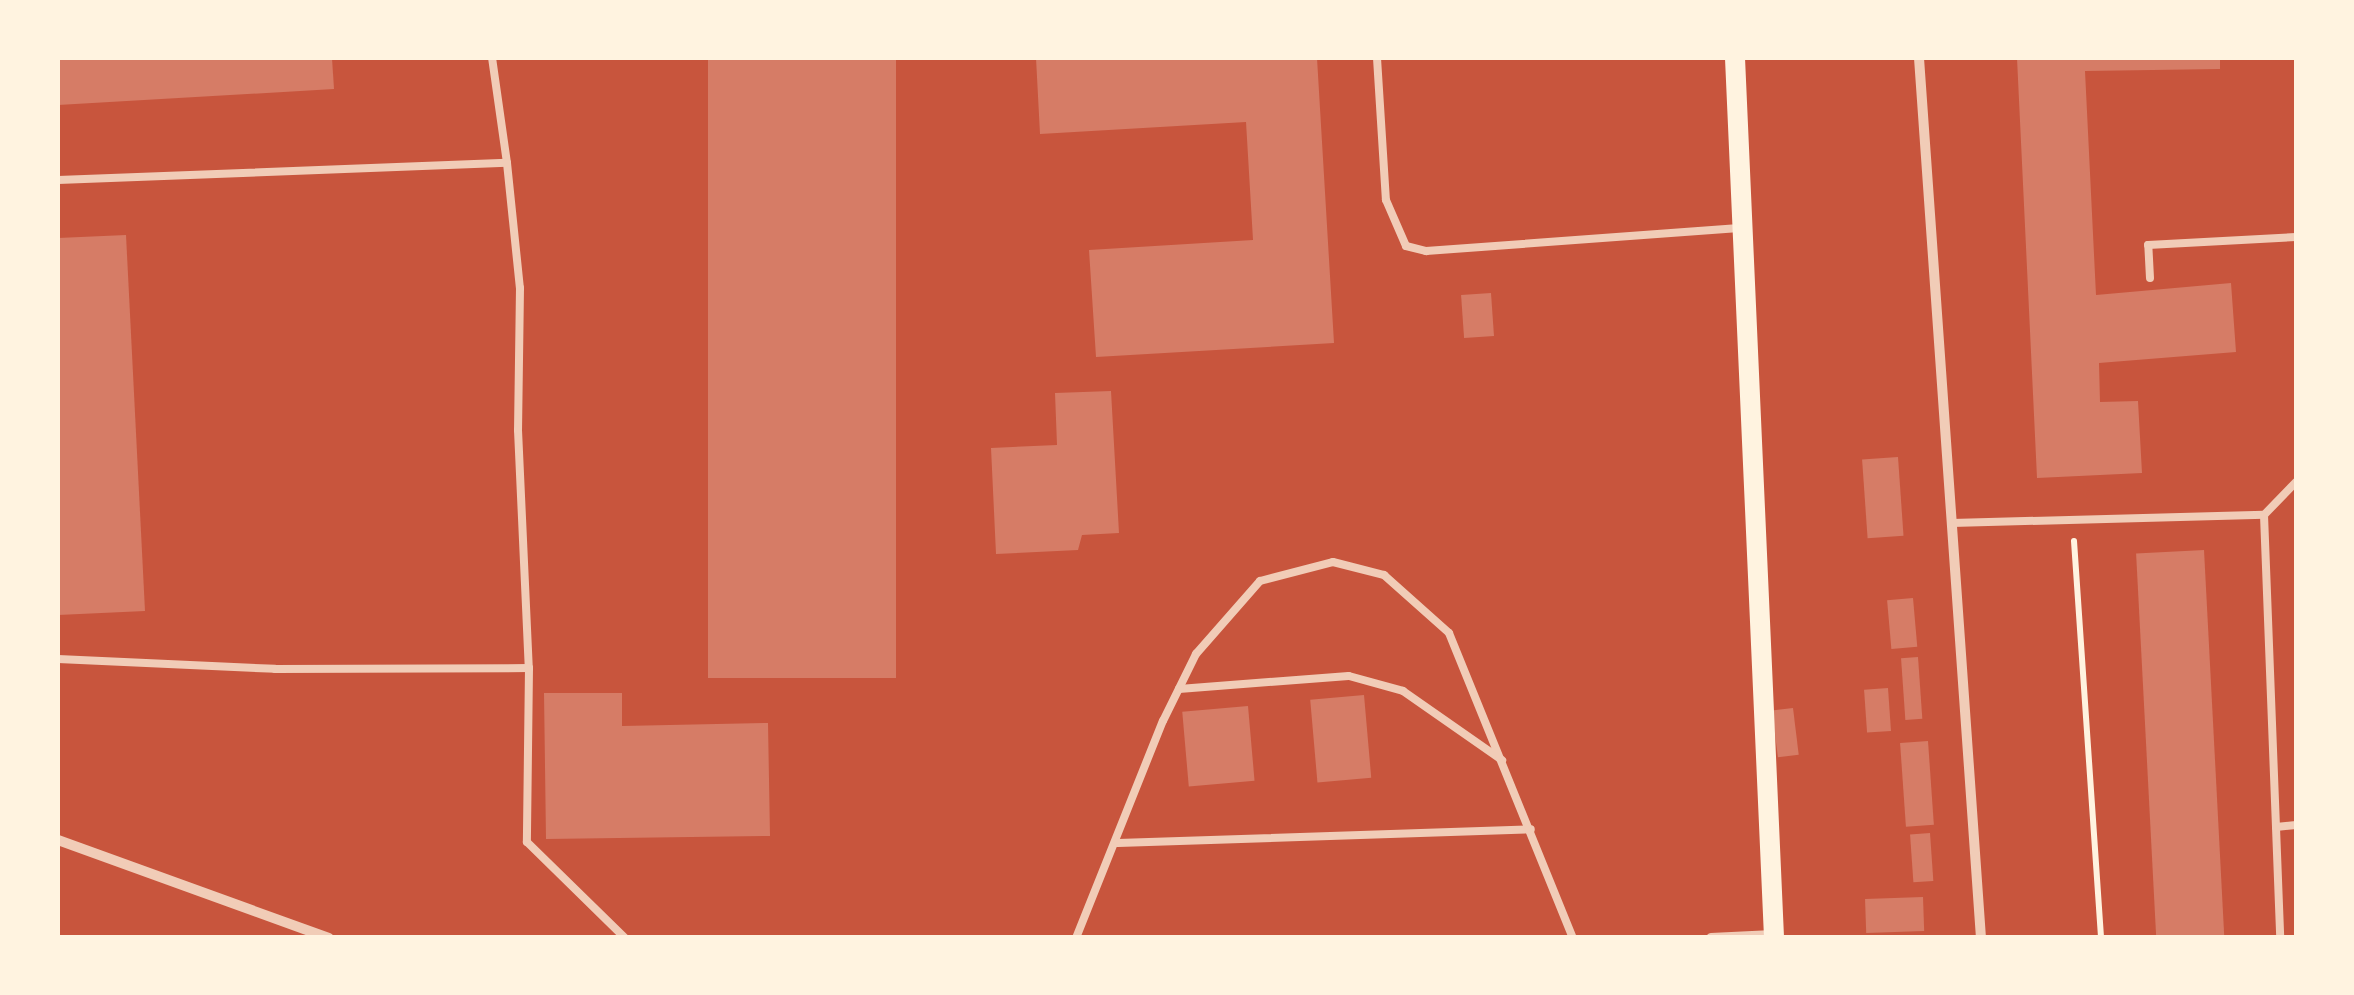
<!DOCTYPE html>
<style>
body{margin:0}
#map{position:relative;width:2354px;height:995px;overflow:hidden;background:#c8553d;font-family:"Sofia Sans Condensed",sans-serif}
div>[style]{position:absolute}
.building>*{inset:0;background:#d67c66;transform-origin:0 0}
.path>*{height:6px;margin:-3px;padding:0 3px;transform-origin:3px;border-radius:3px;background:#fff3e0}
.service>*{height:8px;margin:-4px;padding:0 4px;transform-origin:4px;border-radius:4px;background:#f1ccb7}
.minor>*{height:10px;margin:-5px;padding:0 5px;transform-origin:5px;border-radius:5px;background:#f1ccb7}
.secondary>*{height:20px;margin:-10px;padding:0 10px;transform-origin:10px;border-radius:10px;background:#fff3e0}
span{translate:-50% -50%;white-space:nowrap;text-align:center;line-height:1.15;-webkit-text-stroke:8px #fff3e0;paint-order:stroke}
.frame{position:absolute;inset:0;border:60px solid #fff3e0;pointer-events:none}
</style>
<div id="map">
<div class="building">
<div style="clip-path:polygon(58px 58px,332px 58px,334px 89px,58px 105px)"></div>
<div style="left:708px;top:58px;width:188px;height:620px"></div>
<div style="clip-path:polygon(1036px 58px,1317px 58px,1334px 343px,1096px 357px,1089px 250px,1253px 240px,1246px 122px,1040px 134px)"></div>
<div style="clip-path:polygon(2017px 58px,2220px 58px,2220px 69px,2085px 71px,2096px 295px,2231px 283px,2236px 352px,2099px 363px,2100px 402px,2138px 401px,2142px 473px,2037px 478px)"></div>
<div style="clip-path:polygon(126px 235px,145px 611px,58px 615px,58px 238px)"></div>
<div style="left:1491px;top:293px;width:43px;height:30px;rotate:86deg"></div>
<div style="clip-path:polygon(1111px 391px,1119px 533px,1082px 535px,1078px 550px,996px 554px,991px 448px,1057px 445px,1055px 393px)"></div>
<div style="left:1898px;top:457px;width:79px;height:36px;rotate:86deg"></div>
<div style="left:2204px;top:550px;width:388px;height:68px;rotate:87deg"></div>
<div style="left:1913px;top:598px;width:49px;height:26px;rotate:85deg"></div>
<div style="left:1918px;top:657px;width:62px;height:17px;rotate:86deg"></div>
<div style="left:1888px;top:688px;width:43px;height:24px;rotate:86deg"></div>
<div style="clip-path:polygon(544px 693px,622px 693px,622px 726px,768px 723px,770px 836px,546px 839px)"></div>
<div style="left:1364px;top:695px;width:83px;height:54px;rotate:85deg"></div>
<div style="left:1248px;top:706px;width:75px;height:66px;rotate:85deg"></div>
<div style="left:1793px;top:708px;width:47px;height:21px;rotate:83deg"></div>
<div style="left:1928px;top:741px;width:84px;height:28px;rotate:86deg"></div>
<div style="left:1930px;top:833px;width:48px;height:20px;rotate:86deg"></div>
<div style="left:1923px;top:897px;width:34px;height:58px;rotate:88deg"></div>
</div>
<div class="path">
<div style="left:2074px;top:541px;width:398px;rotate:86.1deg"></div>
</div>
<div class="service">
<div style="left:1377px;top:58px;width:142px;rotate:86.4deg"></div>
<div style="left:1386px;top:200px;width:50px;rotate:66.5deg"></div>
<div style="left:1406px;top:246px;width:21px;rotate:14deg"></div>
<div style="left:1426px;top:251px;width:314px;rotate:-4.2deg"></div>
<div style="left:507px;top:163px;width:126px;rotate:84.1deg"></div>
<div style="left:520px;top:288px;width:142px;rotate:90.8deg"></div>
<div style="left:518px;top:430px;width:238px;rotate:87.4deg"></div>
<div style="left:529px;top:668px;width:174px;rotate:90.7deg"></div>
<div style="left:527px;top:842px;width:137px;rotate:44.4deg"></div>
<div style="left:58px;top:180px;width:449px;rotate:-2.2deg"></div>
<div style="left:507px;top:163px;width:106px;rotate:-98.1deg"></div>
<div style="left:2150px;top:278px;width:33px;rotate:-93deg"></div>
<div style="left:2148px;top:245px;width:148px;rotate:-3.1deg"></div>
<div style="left:2264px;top:515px;width:423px;rotate:87.8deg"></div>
<div style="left:1952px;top:523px;width:312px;rotate:-1.5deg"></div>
<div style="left:2264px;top:515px;width:46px;rotate:-45.9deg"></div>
<div style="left:58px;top:659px;width:217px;rotate:2.6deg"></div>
<div style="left:275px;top:669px;width:254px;rotate:-0.2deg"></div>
<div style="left:1179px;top:689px;width:170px;rotate:-4.4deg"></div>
<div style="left:1349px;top:676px;width:56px;rotate:15.5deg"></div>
<div style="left:1403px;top:691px;width:121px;rotate:34.9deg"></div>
<div style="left:2276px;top:827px;width:20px;rotate:-6deg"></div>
<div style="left:1118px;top:843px;width:413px;rotate:-1.9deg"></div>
<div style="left:1076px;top:938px;width:234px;rotate:-68.2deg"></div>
<div style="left:1163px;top:721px;width:75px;rotate:-63.8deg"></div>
<div style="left:1196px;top:654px;width:97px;rotate:-48.8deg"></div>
<div style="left:1260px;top:581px;width:75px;rotate:-14.6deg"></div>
<div style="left:1333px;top:562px;width:53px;rotate:14.3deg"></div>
<div style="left:1384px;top:575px;width:87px;rotate:41.7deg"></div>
<div style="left:1449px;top:633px;width:329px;rotate:67.9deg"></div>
</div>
<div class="minor">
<div style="left:1919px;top:58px;width:882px;rotate:85.97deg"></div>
<div style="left:58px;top:840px;width:288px;rotate:19.9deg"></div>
<div style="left:1711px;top:938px;width:62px;rotate:-2.8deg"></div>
</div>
<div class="secondary">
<div style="left:1735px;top:58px;width:881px;rotate:87.46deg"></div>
</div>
<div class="frame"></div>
</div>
